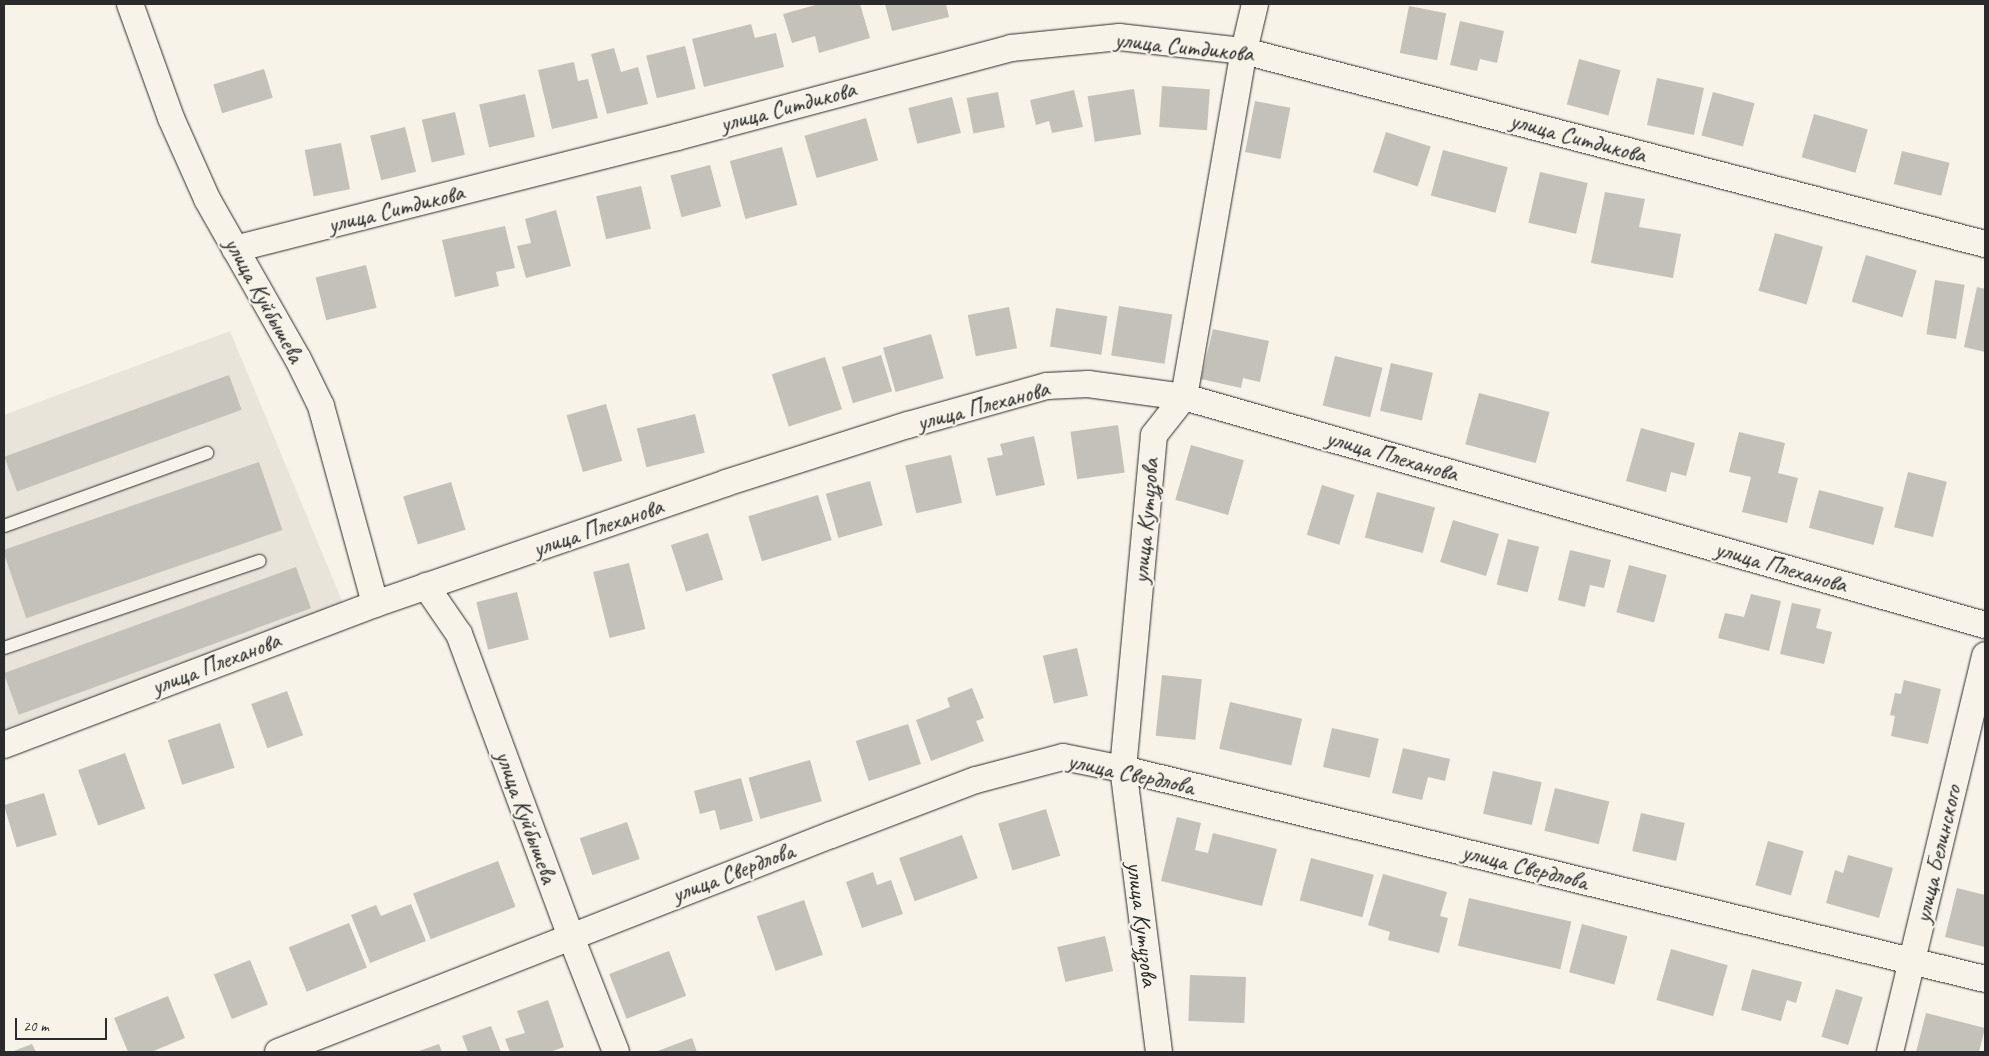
<!DOCTYPE html>
<meta charset="utf-8">
<style>
body{margin:0}
#map{position:relative;width:1989px;height:1056px;overflow:hidden;background:#f7f3e8;font-family:Caveat,sans-serif}
div>[style]{position:absolute}
.built>*{inset:0;background:#e8e4da}
.building>*{inset:0;background:#c4c1b9;transform-origin:0 0}
.roads{filter:drop-shadow(0 0 1px #2b2b2b) drop-shadow(0 0 1px #2b2b2b)}
.lane>*{height:12px;margin:-6px;padding:0 6px;transform-origin:6px;border-radius:6px;background:#f7f3e8}
.street>*{height:26px;margin:-13px;padding:0 13px;transform-origin:13px;border-radius:13px;background:#f7f3e8}
span{translate:-50% -50%;white-space:nowrap;text-align:center;line-height:1.15;-webkit-text-stroke:4.5px #f7f3e8;paint-order:stroke}
.street-label{font-size:24px;color:#2b2b2b}
.frame{position:absolute;inset:0;border:5px solid #2b2b2b;pointer-events:none}
.scale{position:absolute;left:15px;top:1018px;width:92px;height:22px;box-sizing:border-box;border:2px solid #2b2b2b;border-top:0;padding-left:6px;font-size:15px;line-height:18px;white-space:nowrap;color:#2b2b2b;-webkit-text-stroke:4px #f7f3e8;paint-order:stroke}
</style>
<div id="map">
<div class="built">
<div style="clip-path:polygon(230px 331px,343px 603px,4px 733px,4px 415px)"></div>
</div>
<div class="building">
<div style="clip-path:polygon(819px 4px,860px 4px,870px 38px,819px 53px,815px 36px,792px 43px,783px 14px)"></div>
<div style="clip-path:polygon(885px 4px,946px 4px,949px 17px,892px 31px)"></div>
<div style="left:1409px;top:6px;width:38px;height:48px;rotate:11deg"></div>
<div style="clip-path:polygon(1460px 21px,1504px 31px,1497px 63px,1480px 59px,1477px 71px,1450px 65px)"></div>
<div style="clip-path:polygon(751px 24px,755px 38px,776px 33px,784px 67px,704px 87px,692px 39px)"></div>
<div style="left:685px;top:46px;width:44px;height:40px;rotate:76deg"></div>
<div style="clip-path:polygon(614px 48px,621px 72px,638px 67px,648px 104px,607px 114px,591px 54px)"></div>
<div style="left:1579px;top:59px;width:43px;height:47px;rotate:15deg"></div>
<div style="clip-path:polygon(574px 62px,578px 81px,588px 79px,598px 118px,552px 129px,538px 70px)"></div>
<div style="left:264px;top:69px;width:30px;height:53px;rotate:73deg"></div>
<div style="left:1657px;top:78px;width:48px;height:48px;rotate:12deg"></div>
<div style="left:1162px;top:86px;width:48px;height:41px;rotate:4deg"></div>
<div style="left:1134px;top:89px;width:46px;height:47px;rotate:81deg"></div>
<div style="clip-path:polygon(1074px 90px,1083px 127px,1052px 133px,1049px 121px,1036px 125px,1030px 100px)"></div>
<div style="left:998px;top:92px;width:36px;height:32px;rotate:79deg"></div>
<div style="left:1713px;top:92px;width:43px;height:45px;rotate:15deg"></div>
<div style="left:525px;top:94px;width:44px;height:47px;rotate:77deg"></div>
<div style="left:952px;top:97px;width:37px;height:45px;rotate:76deg"></div>
<div style="left:1255px;top:101px;width:36px;height:52px;rotate:11deg"></div>
<div style="left:455px;top:112px;width:44px;height:34px;rotate:77deg"></div>
<div style="left:1814px;top:114px;width:56px;height:45px;rotate:16deg"></div>
<div style="left:866px;top:118px;width:44px;height:64px;rotate:74deg"></div>
<div style="left:405px;top:127px;width:46px;height:36px;rotate:76deg"></div>
<div style="left:1386px;top:132px;width:47px;height:42px;rotate:18deg"></div>
<div style="left:341px;top:143px;width:47px;height:37px;rotate:79deg"></div>
<div style="left:782px;top:147px;width:60px;height:54px;rotate:75deg"></div>
<div style="left:1443px;top:150px;width:67px;height:47px;rotate:15deg"></div>
<div style="left:1902px;top:151px;width:49px;height:34px;rotate:14deg"></div>
<div style="left:710px;top:165px;width:43px;height:41px;rotate:75deg"></div>
<div style="left:1540px;top:172px;width:49px;height:52px;rotate:13deg"></div>
<div style="left:641px;top:186px;width:44px;height:46px;rotate:77deg"></div>
<div style="clip-path:polygon(1605px 192px,1645px 199px,1639px 227px,1681px 234px,1673px 278px,1591px 263px)"></div>
<div style="clip-path:polygon(556px 210px,571px 266px,526px 278px,517px 246px,531px 243px,525px 219px)"></div>
<div style="clip-path:polygon(505px 226px,515px 268px,496px 272px,499px 286px,455px 297px,442px 240px)"></div>
<div style="left:1775px;top:233px;width:50px;height:60px;rotate:16deg"></div>
<div style="left:1866px;top:255px;width:53px;height:49px;rotate:17deg"></div>
<div style="left:366px;top:265px;width:44px;height:52px;rotate:76deg"></div>
<div style="left:1935px;top:280px;width:30px;height:55px;rotate:9deg"></div>
<div style="clip-path:polygon(1977px 287px,1985px 289px,1985px 352px,1964px 347px)"></div>
<div style="left:1119px;top:306px;width:54px;height:50px;rotate:9deg"></div>
<div style="left:1009px;top:307px;width:42px;height:42px;rotate:79deg"></div>
<div style="left:1056px;top:308px;width:52px;height:39px;rotate:9deg"></div>
<div style="clip-path:polygon(1213px 329px,1269px 341px,1260px 382px,1243px 378px,1241px 388px,1201px 379px)"></div>
<div style="left:931px;top:334px;width:46px;height:50px;rotate:74deg"></div>
<div style="left:881px;top:355px;width:38px;height:41px;rotate:73deg"></div>
<div style="left:1335px;top:356px;width:49px;height:51px;rotate:14deg"></div>
<div style="left:825px;top:357px;width:55px;height:56px;rotate:72deg"></div>
<div style="left:1391px;top:363px;width:43px;height:49px;rotate:13deg"></div>
<div style="left:229px;top:375px;width:37px;height:239px;rotate:70deg"></div>
<div style="left:1479px;top:393px;width:73px;height:53px;rotate:15deg"></div>
<div style="left:606px;top:404px;width:59px;height:41px;rotate:74deg"></div>
<div style="left:695px;top:414px;width:40px;height:60px;rotate:76deg"></div>
<div style="left:1118px;top:425px;width:48px;height:48px;rotate:82deg"></div>
<div style="clip-path:polygon(1641px 428px,1695px 443px,1686px 476px,1671px 472px,1666px 492px,1626px 481px)"></div>
<div style="clip-path:polygon(1739px 432px,1785px 443px,1778px 473px,1798px 478px,1787px 523px,1742px 512px,1751px 477px,1729px 472px)"></div>
<div style="clip-path:polygon(1034px 436px,1045px 485px,996px 496px,987px 458px,1003px 455px,1000px 444px)"></div>
<div style="left:1191px;top:445px;width:55px;height:57px;rotate:16deg"></div>
<div style="left:951px;top:455px;width:49px;height:47px;rotate:77deg"></div>
<div style="left:259px;top:462px;width:72px;height:271px;rotate:71deg"></div>
<div style="left:1908px;top:472px;width:40px;height:57px;rotate:14deg"></div>
<div style="left:870px;top:481px;width:46px;height:46px;rotate:74deg"></div>
<div style="left:451px;top:482px;width:50px;height:50px;rotate:73deg"></div>
<div style="left:1322px;top:485px;width:34px;height:52px;rotate:17deg"></div>
<div style="left:1819px;top:490px;width:67px;height:39px;rotate:15deg"></div>
<div style="left:1377px;top:492px;width:60px;height:47px;rotate:15deg"></div>
<div style="left:818px;top:495px;width:47px;height:73px;rotate:73deg"></div>
<div style="left:1453px;top:520px;width:48px;height:44px;rotate:17deg"></div>
<div style="left:708px;top:533px;width:49px;height:39px;rotate:72deg"></div>
<div style="left:1508px;top:539px;width:32px;height:47px;rotate:14deg"></div>
<div style="clip-path:polygon(1570px 550px,1611px 560px,1604px 588px,1590px 585px,1585px 607px,1558px 600px)"></div>
<div style="left:629px;top:563px;width:68px;height:37px;rotate:76deg"></div>
<div style="left:1629px;top:565px;width:39px;height:49px;rotate:15deg"></div>
<div style="left:296px;top:567px;width:44px;height:311px;rotate:70deg"></div>
<div style="left:517px;top:592px;width:49px;height:42px;rotate:76deg"></div>
<div style="clip-path:polygon(1751px 594px,1781px 601px,1769px 651px,1718px 638px,1725px 613px,1744px 617px)"></div>
<div style="clip-path:polygon(1792px 603px,1821px 609px,1816px 628px,1832px 632px,1824px 664px,1780px 654px)"></div>
<div style="left:1077px;top:648px;width:49px;height:35px;rotate:77deg"></div>
<div style="left:1162px;top:675px;width:40px;height:61px;rotate:6deg"></div>
<div style="clip-path:polygon(1904px 680px,1941px 689px,1928px 744px,1891px 736px,1895px 716px,1890px 715px,1895px 693px,1901px 694px)"></div>
<div style="clip-path:polygon(972px 688px,984px 718px,976px 721px,984px 741px,931px 761px,916px 720px,950px 707px,947px 698px)"></div>
<div style="left:287px;top:691px;width:47px;height:38px;rotate:70deg"></div>
<div style="left:1230px;top:702px;width:74px;height:48px;rotate:13deg"></div>
<div style="left:220px;top:723px;width:47px;height:55px;rotate:72deg"></div>
<div style="left:908px;top:724px;width:42px;height:55px;rotate:72deg"></div>
<div style="left:1332px;top:728px;width:48px;height:40px;rotate:13deg"></div>
<div style="clip-path:polygon(1403px 748px,1450px 759px,1445px 781px,1428px 777px,1422px 800px,1392px 793px)"></div>
<div style="left:125px;top:753px;width:59px;height:50px;rotate:70deg"></div>
<div style="left:810px;top:760px;width:43px;height:64px;rotate:74deg"></div>
<div style="left:1493px;top:771px;width:50px;height:44px;rotate:13deg"></div>
<div style="clip-path:polygon(741px 778px,753px 821px,720px 830px,715px 810px,700px 814px,694px 791px)"></div>
<div style="left:1555px;top:788px;width:56px;height:44px;rotate:14deg"></div>
<div style="left:44px;top:793px;width:44px;height:42px;rotate:73deg"></div>
<div style="left:1046px;top:809px;width:49px;height:50px;rotate:73deg"></div>
<div style="left:1641px;top:813px;width:45px;height:39px;rotate:13deg"></div>
<div style="clip-path:polygon(1177px 817px,1201px 823px,1195px 850px,1208px 853px,1213px 833px,1277px 849px,1262px 906px,1161px 881px)"></div>
<div style="left:627px;top:822px;width:39px;height:50px;rotate:71deg"></div>
<div style="left:962px;top:835px;width:46px;height:67px;rotate:70deg"></div>
<div style="left:1768px;top:841px;width:37px;height:46px;rotate:16deg"></div>
<div style="clip-path:polygon(1848px 855px,1893px 868px,1879px 918px,1826px 903px,1835px 870px,1843px 873px)"></div>
<div style="left:1311px;top:858px;width:65px;height:44px;rotate:15deg"></div>
<div style="left:498px;top:861px;width:49px;height:91px;rotate:69deg"></div>
<div style="clip-path:polygon(873px 872px,877px 885px,891px 880px,903px 914px,862px 928px,846px 882px)"></div>
<div style="clip-path:polygon(1383px 874px,1447px 892px,1440px 916px,1448px 918px,1439px 953px,1388px 940px,1390px 932px,1368px 925px)"></div>
<div style="clip-path:polygon(1957px 888px,1985px 895px,1985px 947px,1945px 937px)"></div>
<div style="left:1469px;top:898px;width:105px;height:49px;rotate:13deg"></div>
<div style="left:804px;top:900px;width:58px;height:50px;rotate:71deg"></div>
<div style="clip-path:polygon(411px 904px,426px 941px,370px 963px,351px 915px,376px 905px,381px 916px)"></div>
<div style="left:349px;top:923px;width:48px;height:65px;rotate:68deg"></div>
<div style="left:1582px;top:924px;width:47px;height:50px;rotate:15deg"></div>
<div style="left:1105px;top:936px;width:36px;height:49px;rotate:77deg"></div>
<div style="left:1671px;top:949px;width:59px;height:53px;rotate:16deg"></div>
<div style="left:669px;top:951px;width:48px;height:64px;rotate:69deg"></div>
<div style="left:250px;top:960px;width:48px;height:39px;rotate:68deg"></div>
<div style="clip-path:polygon(1752px 969px,1802px 982px,1796px 1003px,1787px 1000px,1781px 1021px,1741px 1010px)"></div>
<div style="left:1190px;top:975px;width:56px;height:46px;rotate:2deg"></div>
<div style="left:1836px;top:989px;width:28px;height:50px;rotate:17deg"></div>
<div style="clip-path:polygon(168px 996px,185px 1038px,151px 1052px,128px 1052px,114px 1018px)"></div>
<div style="clip-path:polygon(548px 1000px,564px 1047px,550px 1052px,510px 1052px,505px 1039px,525px 1033px,517px 1011px)"></div>
<div style="clip-path:polygon(1926px 1013px,1985px 1028px,1979px 1052px,1916px 1052px)"></div>
<div style="clip-path:polygon(491px 1026px,501px 1052px,468px 1052px,462px 1036px)"></div>
<div style="clip-path:polygon(692px 1038px,697px 1052px,655px 1052px)"></div>
<div style="clip-path:polygon(32px 1044px,36px 1052px,11px 1052px)"></div>
<div style="clip-path:polygon(439px 1044px,442px 1052px,416px 1052px)"></div>
</div>
<div class="roads">
<div class="lane">
<div style="left:4px;top:526px;width:216px;rotate:-19.8deg"></div>
<div style="left:4px;top:648px;width:270px;rotate:-18.8deg"></div>
</div>
<div class="street">
<div style="left:130px;top:4px;width:121px;rotate:70.2deg"></div>
<div style="left:171px;top:118px;width:89px;rotate:66deg"></div>
<div style="left:207px;top:199px;width:184px;rotate:60.4deg"></div>
<div style="left:298px;top:359px;width:52px;rotate:63.9deg"></div>
<div style="left:321px;top:406px;width:205px;rotate:74.7deg"></div>
<div style="left:235px;top:249px;width:456px;rotate:-14.2deg"></div>
<div style="left:677px;top:137px;width:346px;rotate:-14.9deg"></div>
<div style="left:1011px;top:48px;width:109px;rotate:-5.8deg"></div>
<div style="left:1119px;top:37px;width:126px;rotate:6.4deg"></div>
<div style="left:1244px;top:51px;width:766px;rotate:14.6deg"></div>
<div style="left:426px;top:586px;width:58px;rotate:55.5deg"></div>
<div style="left:459px;top:634px;width:323px;rotate:69.7deg"></div>
<div style="left:571px;top:937px;width:123px;rotate:68.6deg"></div>
<div style="left:4px;top:745px;width:397px;rotate:-20.8deg"></div>
<div style="left:375px;top:604px;width:371px;rotate:-19deg"></div>
<div style="left:726px;top:483px;width:191px;rotate:-17.7deg"></div>
<div style="left:908px;top:425px;width:144px;rotate:-15.7deg"></div>
<div style="left:1047px;top:386px;width:41px;rotate:-2.8deg"></div>
<div style="left:1088px;top:384px;width:97px;rotate:7.7deg"></div>
<div style="left:1184px;top:397px;width:833px;rotate:15.89deg"></div>
<div style="left:278px;top:1052px;width:594px;rotate:-21.43deg"></div>
<div style="left:831px;top:835px;width:155px;rotate:-20.8deg"></div>
<div style="left:976px;top:780px;width:90px;rotate:-14.8deg"></div>
<div style="left:1063px;top:757px;width:61px;rotate:11.3deg"></div>
<div style="left:1123px;top:769px;width:887px;rotate:13.69deg"></div>
<div style="left:1159px;top:1052px;width:285px;rotate:-97.2deg"></div>
<div style="left:1123px;top:769px;width:335px;rotate:-84.7deg"></div>
<div style="left:1154px;top:435px;width:48px;rotate:-51.7deg"></div>
<div style="left:1184px;top:397px;width:351px;rotate:-80.2deg"></div>
<div style="left:1244px;top:51px;width:48px;rotate:-76.8deg"></div>
<div style="left:1890px;top:1052px;width:408px;rotate:-76.5deg"></div>
</div>
</div>
<div class="street-label">
<span style="left:1184px;top:47px;rotate:6deg">улица Ситдикова</span>
<span style="left:788px;top:107px;rotate:-15deg">улица Ситдикова</span>
<span style="left:1578px;top:138px;rotate:15deg">улица Ситдикова</span>
<span style="left:396px;top:209px;rotate:-14deg">улица Ситдикова</span>
<span style="left:264px;top:300px;rotate:61deg">улица Куйбышева</span>
<span style="left:983px;top:406px;rotate:-15deg">улица Плеханова</span>
<span style="left:1392px;top:456px;rotate:16deg">улица Плеханова</span>
<span style="left:1146px;top:521px;rotate:-85deg">улица Кутузова</span>
<span style="left:598px;top:528px;rotate:-19deg">улица Плеханова</span>
<span style="left:1781px;top:567px;rotate:16deg">улица Плеханова</span>
<span style="left:216px;top:664px;rotate:-21deg">улица Плеханова</span>
<span style="left:1131px;top:774px;rotate:12deg">улица Свердлова</span>
<span style="left:526px;top:817px;rotate:70deg">улица Куйбышева</span>
<span style="left:1938px;top:854px;rotate:-77deg">улица Белинского</span>
<span style="left:1525px;top:867px;rotate:14deg">улица Свердлова</span>
<span style="left:733px;top:873px;rotate:-21deg">улица Свердлова</span>
<span style="left:1142px;top:924px;rotate:83deg">улица Кутузова</span>
</div>
<div class="frame"></div>
<div class="scale">20 m</div>
</div>
